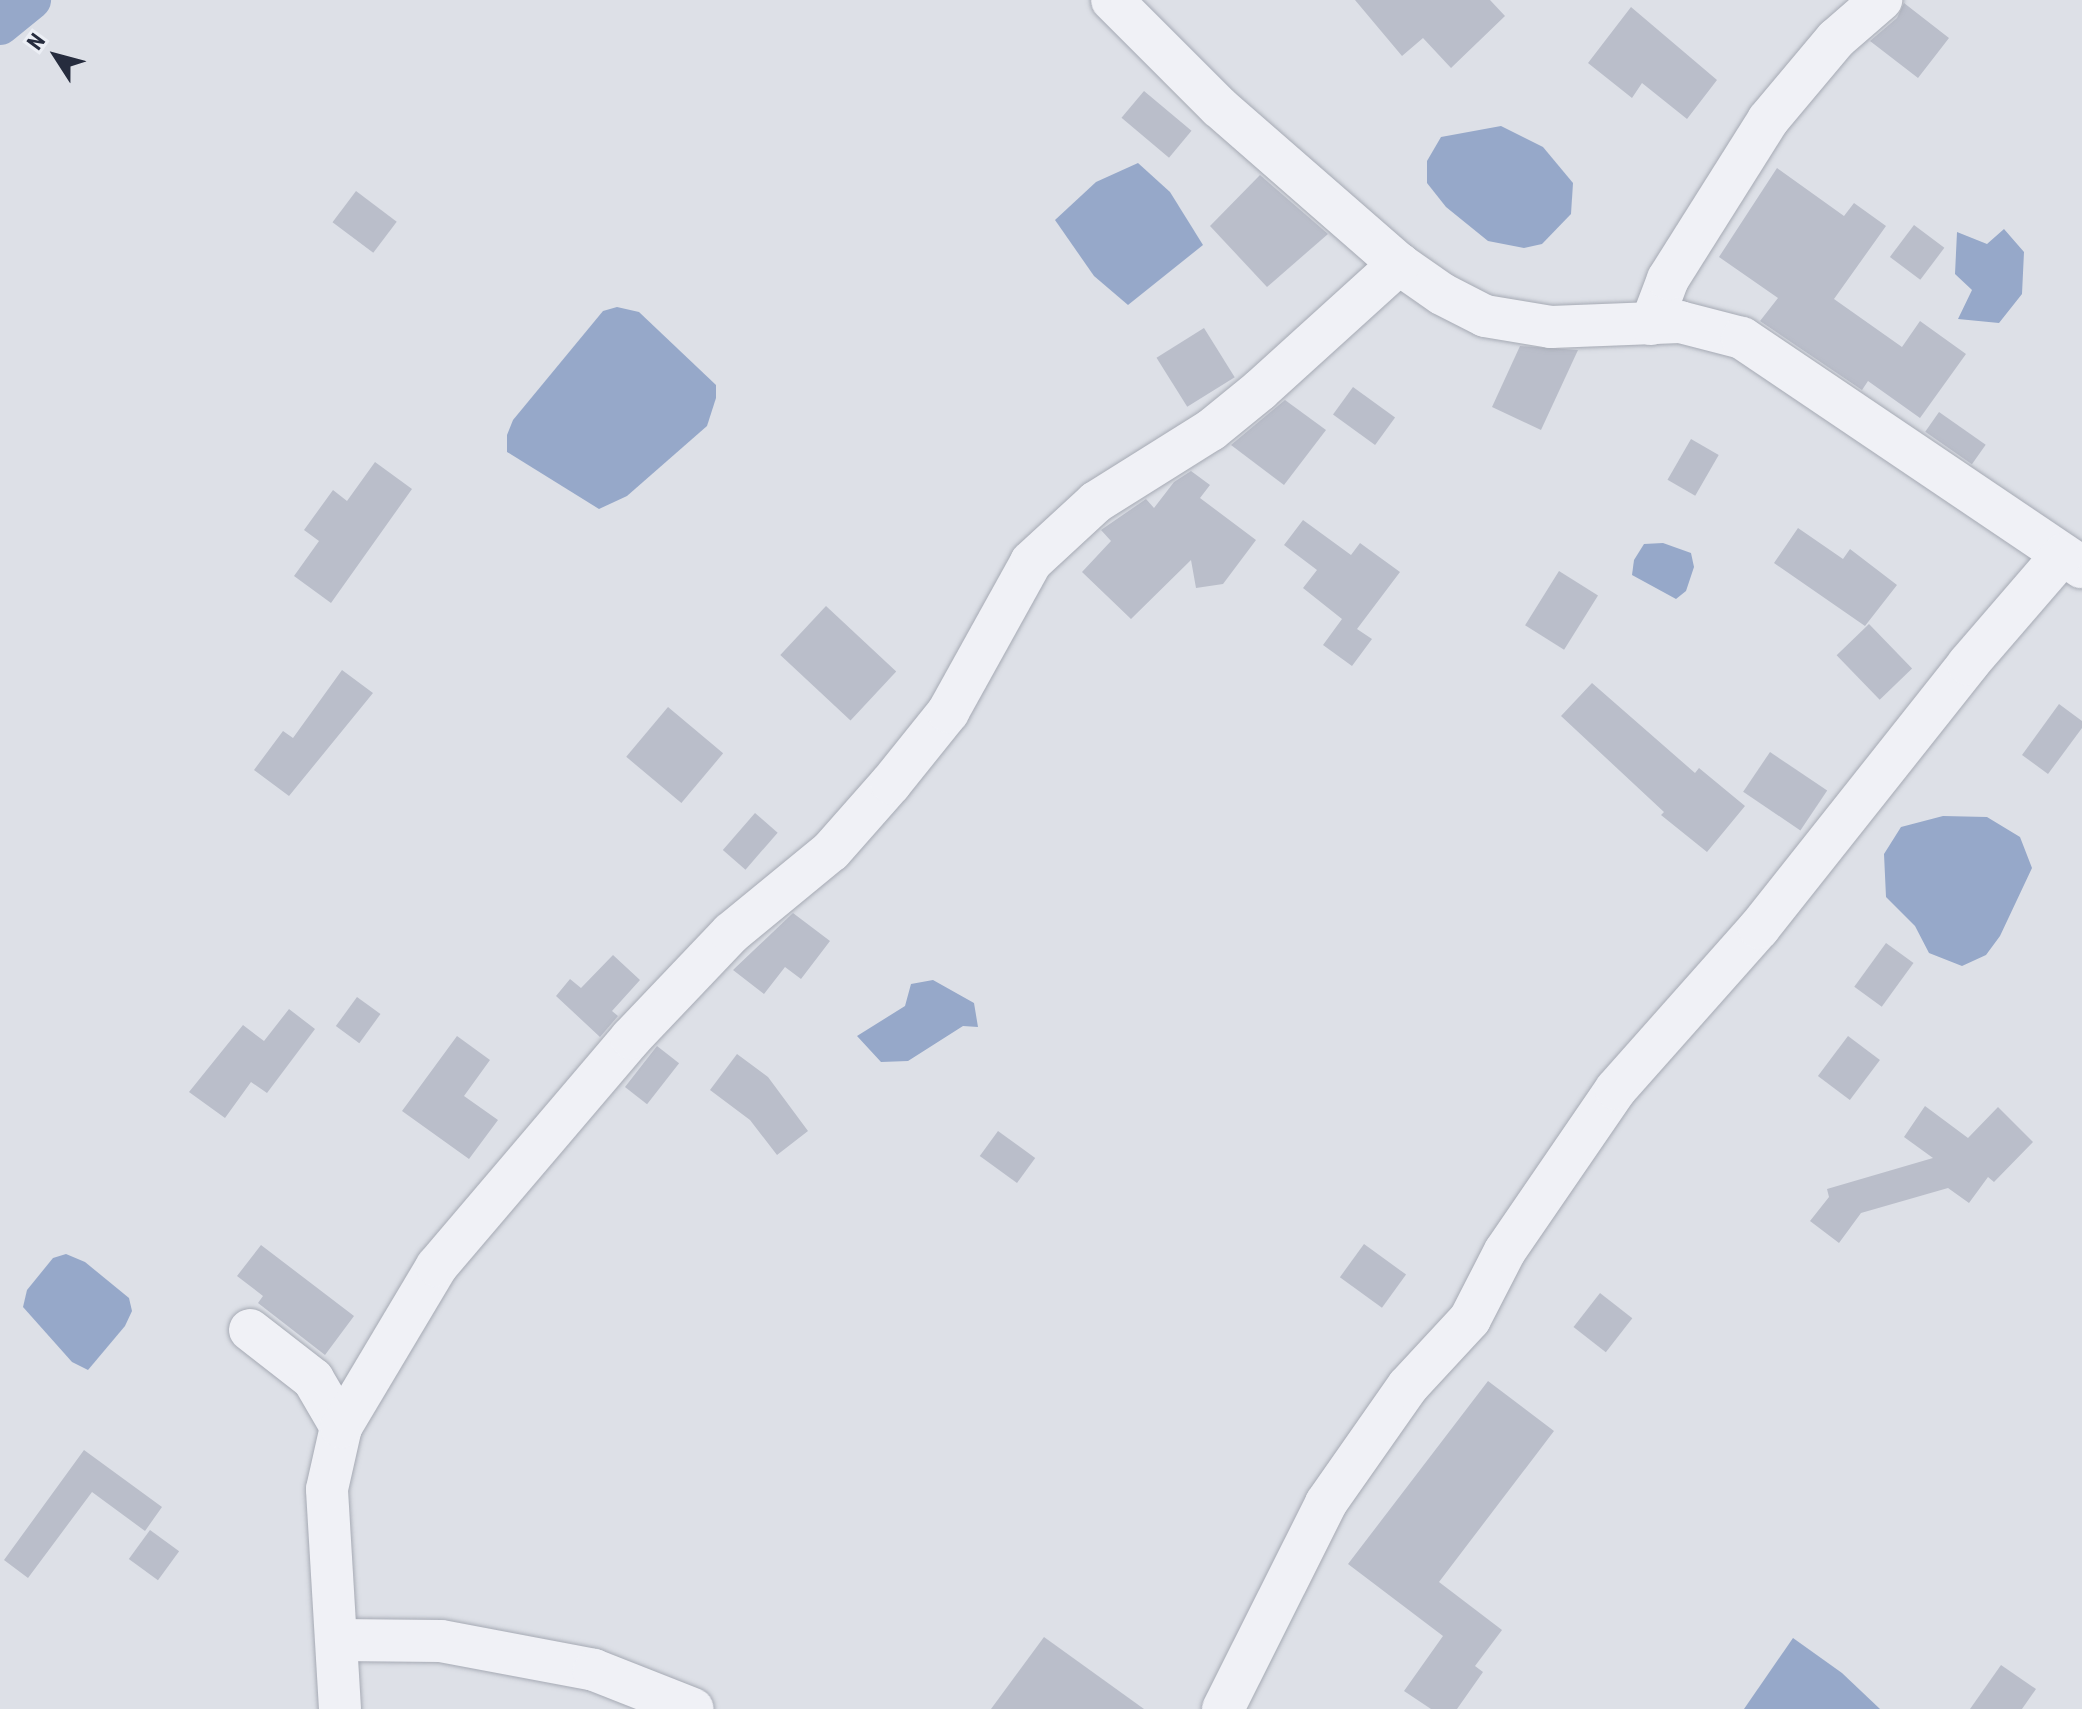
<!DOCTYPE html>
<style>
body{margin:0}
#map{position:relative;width:2082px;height:1709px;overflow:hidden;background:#dde0e7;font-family:"Roboto Condensed",sans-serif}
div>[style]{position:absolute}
.water>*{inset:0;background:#96a8c9}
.canal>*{height:40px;margin:-20px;padding:0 20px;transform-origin:20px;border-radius:20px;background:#96a8c9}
.building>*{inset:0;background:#babeca;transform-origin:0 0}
.roads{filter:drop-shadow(0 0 2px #a6aab4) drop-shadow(0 0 2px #a6aab4)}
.street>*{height:42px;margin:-21px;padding:0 21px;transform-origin:21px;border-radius:21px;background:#f0f1f6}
span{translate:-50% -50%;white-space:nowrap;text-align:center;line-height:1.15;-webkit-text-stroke:6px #eceff5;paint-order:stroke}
.north{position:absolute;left:16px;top:16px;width:80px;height:80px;-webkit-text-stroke:6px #eceff5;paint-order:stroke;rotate:306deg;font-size:22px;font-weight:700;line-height:32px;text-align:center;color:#262c3e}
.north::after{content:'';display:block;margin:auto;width:28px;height:36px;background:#262c3e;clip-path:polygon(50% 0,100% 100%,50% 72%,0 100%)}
</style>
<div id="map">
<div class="water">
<div style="clip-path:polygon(1501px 126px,1543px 147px,1573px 183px,1571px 214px,1542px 244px,1524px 248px,1488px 241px,1446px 207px,1427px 183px,1427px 161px,1441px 137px)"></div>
<div style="clip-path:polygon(1138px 163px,1170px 192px,1203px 245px,1128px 305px,1094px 276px,1055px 220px,1096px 182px)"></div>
<div style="clip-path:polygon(2004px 229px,2024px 252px,2022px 294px,1999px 323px,1958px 319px,1972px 290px,1955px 274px,1957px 232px,1987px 244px)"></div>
<div style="clip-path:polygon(617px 307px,639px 312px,716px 385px,716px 398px,707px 426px,627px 496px,599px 509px,507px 452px,507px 435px,513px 420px,603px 311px)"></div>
<div style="clip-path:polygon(1663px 543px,1691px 553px,1694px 567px,1686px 591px,1676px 599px,1632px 575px,1634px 560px,1644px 544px)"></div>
<div style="clip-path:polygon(1943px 816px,1987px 817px,2020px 837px,2032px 868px,2000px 936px,1986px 955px,1962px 966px,1929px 953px,1915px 926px,1886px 897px,1884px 854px,1901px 827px)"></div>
<div style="clip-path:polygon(933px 980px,974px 1003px,978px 1027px,963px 1026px,908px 1061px,881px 1062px,857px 1036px,905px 1006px,911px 984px)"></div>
<div style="clip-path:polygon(66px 1254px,85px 1262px,129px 1298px,132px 1311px,125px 1326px,88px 1370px,72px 1362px,23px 1307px,27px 1290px,53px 1258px)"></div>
<div style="clip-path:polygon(1793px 1638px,1842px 1673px,1880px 1709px,1744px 1709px)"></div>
</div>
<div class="canal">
<div style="left:0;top:25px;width:40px;rotate:-39deg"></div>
</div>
<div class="building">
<div style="clip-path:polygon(1355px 0,1490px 0,1505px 16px,1451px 68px,1423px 38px,1402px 56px)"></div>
<div style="clip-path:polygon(1904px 3px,1949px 38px,1918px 78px,1870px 41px,1897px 18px)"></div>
<div style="clip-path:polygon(1631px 7px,1717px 80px,1687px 119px,1642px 83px,1632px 98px,1588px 63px)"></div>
<div style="left:1144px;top:91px;width:62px;height:35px;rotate:40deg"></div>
<div style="clip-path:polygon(1777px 168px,1844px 216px,1854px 203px,1886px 226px,1834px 299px,1902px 347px,1920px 321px,1966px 354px,1920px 418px,1868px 381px,1862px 390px,1760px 321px,1778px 298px,1719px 257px)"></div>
<div style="clip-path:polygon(1260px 175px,1328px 234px,1267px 287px,1210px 226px)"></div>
<div style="left:356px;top:191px;width:51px;height:39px;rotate:37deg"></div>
<div style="left:1914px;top:225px;width:38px;height:40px;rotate:37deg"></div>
<div style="left:1204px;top:328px;width:58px;height:56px;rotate:58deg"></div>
<div style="clip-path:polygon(1520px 346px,1578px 350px,1541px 430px,1492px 407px)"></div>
<div style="left:1353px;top:387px;width:52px;height:34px;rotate:36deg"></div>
<div style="clip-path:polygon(1285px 400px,1326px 430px,1284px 485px,1231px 445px)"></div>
<div style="left:1939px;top:412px;width:57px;height:24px;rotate:35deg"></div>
<div style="left:1691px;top:439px;width:32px;height:47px;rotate:30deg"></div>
<div style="clip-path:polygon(375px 462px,412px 489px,331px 603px,294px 576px,319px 541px,304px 530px,333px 490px,347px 501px)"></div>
<div style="clip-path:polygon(1191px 471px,1210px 485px,1200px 498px,1256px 540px,1223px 584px,1196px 588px,1191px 560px,1131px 619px,1082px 572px,1111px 541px,1101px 530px,1146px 499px,1154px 508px,1174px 482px)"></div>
<div style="clip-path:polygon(1303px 520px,1351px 555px,1360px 543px,1400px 572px,1357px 629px,1372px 639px,1352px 666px,1323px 645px,1342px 619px,1303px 588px,1317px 570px,1284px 545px)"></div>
<div style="clip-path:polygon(1798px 528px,1843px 559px,1850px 549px,1897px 585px,1865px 626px,1774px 563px)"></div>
<div style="left:1559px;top:571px;width:46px;height:64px;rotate:32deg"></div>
<div style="left:826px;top:606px;width:96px;height:67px;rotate:43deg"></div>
<div style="left:1869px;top:624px;width:62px;height:45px;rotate:46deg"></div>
<div style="clip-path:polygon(342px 670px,373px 693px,289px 796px,254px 770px,283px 731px,293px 738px)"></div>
<div style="clip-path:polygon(1592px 683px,1695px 773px,1699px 768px,1745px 806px,1707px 852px,1661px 815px,1664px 812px,1561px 716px)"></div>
<div style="clip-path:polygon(2059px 704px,2082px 721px,2082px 728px,2048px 774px,2022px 755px)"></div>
<div style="left:668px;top:707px;width:72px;height:65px;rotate:40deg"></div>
<div style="left:1770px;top:752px;width:69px;height:48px;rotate:34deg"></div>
<div style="left:755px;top:813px;width:30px;height:49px;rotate:41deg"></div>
<div style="clip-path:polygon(793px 913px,830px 941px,801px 979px,785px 967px,764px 994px,733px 970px)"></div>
<div style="left:1886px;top:943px;width:34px;height:54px;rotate:36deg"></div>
<div style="clip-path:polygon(613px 955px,640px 980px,612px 1011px,618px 1016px,600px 1037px,556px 996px,570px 979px,581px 988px)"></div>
<div style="left:357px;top:997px;width:29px;height:36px;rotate:36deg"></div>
<div style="clip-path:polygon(289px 1009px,315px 1029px,267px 1093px,251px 1082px,225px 1118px,189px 1092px,243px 1025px,264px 1041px)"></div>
<div style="clip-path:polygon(457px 1036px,490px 1060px,464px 1096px,498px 1120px,469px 1159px,402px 1111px)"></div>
<div style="left:1848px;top:1036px;width:40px;height:50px;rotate:37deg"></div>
<div style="left:657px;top:1046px;width:28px;height:52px;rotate:38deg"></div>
<div style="clip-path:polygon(737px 1054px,768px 1077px,808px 1131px,777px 1155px,750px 1120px,710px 1090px)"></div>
<div style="clip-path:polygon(1925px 1106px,1968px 1138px,1998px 1107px,2033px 1142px,1994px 1182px,1988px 1177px,1969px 1203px,1948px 1188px,1861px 1213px,1839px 1243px,1810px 1221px,1829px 1197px,1827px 1189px,1933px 1158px,1904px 1137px)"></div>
<div style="left:998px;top:1131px;width:46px;height:31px;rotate:36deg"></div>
<div style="left:1364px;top:1244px;width:52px;height:41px;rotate:36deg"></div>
<div style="clip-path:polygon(261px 1245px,354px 1316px,325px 1355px,258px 1303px,263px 1296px,237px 1276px)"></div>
<div style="left:1600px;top:1293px;width:41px;height:43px;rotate:38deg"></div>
<div style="clip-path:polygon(1488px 1381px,1554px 1431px,1439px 1582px,1502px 1630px,1475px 1666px,1483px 1672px,1457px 1709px,1431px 1709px,1404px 1691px,1443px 1636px,1348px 1564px)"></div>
<div style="clip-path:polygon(84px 1450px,162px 1507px,145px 1531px,92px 1492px,28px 1578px,4px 1560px)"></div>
<div style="left:150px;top:1530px;width:36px;height:36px;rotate:36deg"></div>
<div style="clip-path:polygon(1044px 1637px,1144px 1709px,991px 1709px)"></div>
<div style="clip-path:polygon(2001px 1665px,2036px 1689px,2022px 1709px,1970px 1709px)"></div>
</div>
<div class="roads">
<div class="street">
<div style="left:1112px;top:0;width:151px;rotate:45deg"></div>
<div style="left:1219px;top:107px;width:239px;rotate:41.1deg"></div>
<div style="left:1399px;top:264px;width:52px;rotate:34.9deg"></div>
<div style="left:1442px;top:294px;width:48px;rotate:27.1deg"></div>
<div style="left:1485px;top:316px;width:67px;rotate:9.5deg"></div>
<div style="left:1551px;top:327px;width:129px;rotate:-2.2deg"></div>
<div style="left:1680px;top:322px;width:64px;rotate:14.5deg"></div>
<div style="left:1742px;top:338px;width:410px;rotate:34deg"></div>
<div style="left:1651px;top:324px;width:48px;rotate:-69.3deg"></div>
<div style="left:1668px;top:279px;width:188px;rotate:-57.8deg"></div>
<div style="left:1768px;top:120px;width:106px;rotate:-50deg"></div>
<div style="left:1836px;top:39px;width:60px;rotate:-40.9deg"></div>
<div style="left:250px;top:1330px;width:80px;rotate:37.9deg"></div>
<div style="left:313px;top:1379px;width:56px;rotate:59.7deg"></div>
<div style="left:338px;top:1640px;width:103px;rotate:0.6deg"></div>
<div style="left:441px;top:1641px;width:156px;rotate:10.7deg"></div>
<div style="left:594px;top:1670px;width:106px;rotate:21.5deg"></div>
<div style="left:340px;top:1709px;width:220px;rotate:-93.4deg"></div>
<div style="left:327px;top:1489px;width:64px;rotate:-77.3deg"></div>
<div style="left:341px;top:1427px;width:187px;rotate:-59.2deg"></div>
<div style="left:437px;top:1266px;width:299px;rotate:-49.6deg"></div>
<div style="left:631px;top:1038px;width:145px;rotate:-46.4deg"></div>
<div style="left:731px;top:933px;width:129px;rotate:-39.4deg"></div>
<div style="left:831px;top:851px;width:91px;rotate:-48.6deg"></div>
<div style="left:891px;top:783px;width:91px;rotate:-51.2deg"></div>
<div style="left:948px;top:712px;width:171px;rotate:-61deg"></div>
<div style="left:1031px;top:562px;width:88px;rotate:-42.7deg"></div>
<div style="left:1096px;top:502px;width:136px;rotate:-32.1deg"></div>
<div style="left:1211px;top:430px;width:63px;rotate:-39.2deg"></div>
<div style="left:1260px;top:390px;width:188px;rotate:-42.2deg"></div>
<div style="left:1223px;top:1709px;width:230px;rotate:-63.4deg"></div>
<div style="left:1326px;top:1503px;width:143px;rotate:-55deg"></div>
<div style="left:1408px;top:1386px;width:91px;rotate:-47.2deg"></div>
<div style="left:1470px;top:1319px;width:76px;rotate:-62.8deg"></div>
<div style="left:1505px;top:1251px;width:196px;rotate:-55.6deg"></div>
<div style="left:1616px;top:1089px;width:215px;rotate:-48.4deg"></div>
<div style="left:1759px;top:928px;width:337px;rotate:-51.6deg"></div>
<div style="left:1968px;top:664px;width:144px;rotate:-49.2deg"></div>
</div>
</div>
<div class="north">N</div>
</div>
